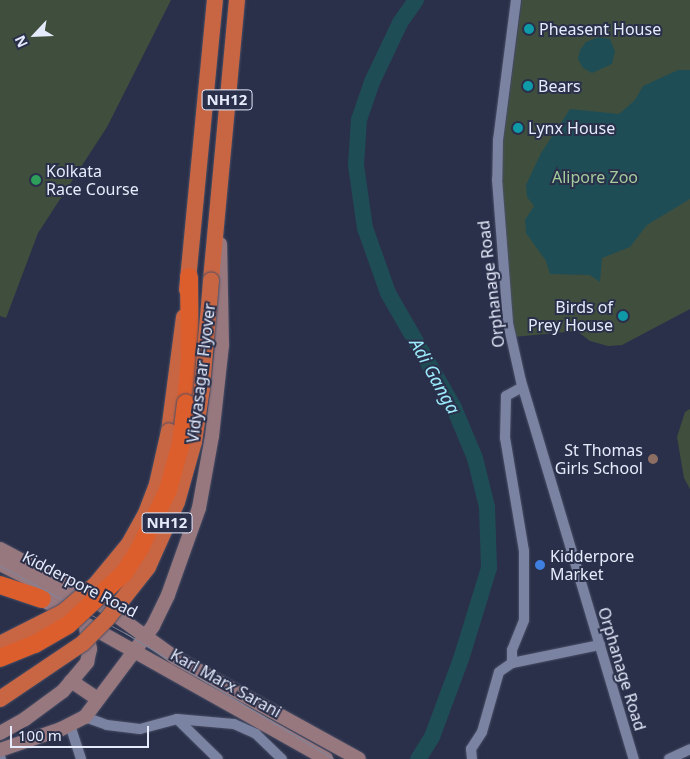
<!DOCTYPE html>
<style>
body{margin:0}
#map{position:relative;width:690px;height:759px;overflow:hidden;background:#2a304a;font-family:"Noto Sans",sans-serif}
div>[style]{position:absolute}
.green>*{inset:0;background:#404f3d}
.water>*{inset:0;background:#1f4d56}
.river>*{height:16px;margin:-8px;padding:0 8px;transform-origin:8px;border-radius:8px;background:#1f4d56}
.roads{filter:drop-shadow(0 0 1px #494e65) drop-shadow(0 0 1px #494e65)}
.minor>*{height:10px;margin:-5px;padding:0 5px;transform-origin:5px;border-radius:5px;background:#7b83a2}
.secondary>*{height:14px;margin:-7px;padding:0 7px;transform-origin:7px;border-radius:7px;background:#98787f}
.trunk>*{height:16px;margin:-8px;padding:0 8px;transform-origin:8px;border-radius:8px;background:#c86644}
.motorway>*{height:18px;margin:-9px;padding:0 9px;transform-origin:9px;border-radius:9px;background:#dc5e2d}
.tram>*{height:1px;margin:-0.5px;padding:0 0.5px;transform-origin:0.5px;border-radius:0.5px;background:#7f849a}
.bridges{filter:drop-shadow(0 0 1px #494e65) drop-shadow(0 0 1px #494e65)}
.trunk-bridge>*{height:16px;margin:-8px;padding:0 8px;transform-origin:8px;border-radius:8px;background:#c86644}
.motorway-bridge>*{height:18px;margin:-9px;padding:0 9px;transform-origin:9px;border-radius:9px;background:#dc5e2d}
.dots>*{width:14px;height:14px;translate:-50% -50%;box-sizing:border-box;border:2px solid #2a304a;border-radius:50%}
span{translate:-50% -50%;white-space:nowrap;text-align:center;line-height:1.15;-webkit-text-stroke:4px #2a304a;paint-order:stroke}
.shield-label span{padding:1px 4px;background:#2a304a;border:1px solid;border-radius:4px;-webkit-text-stroke-width:0}
.shield-label{font-size:15px;color:#e6ebfc;font-weight:700}
.poi-label{font-size:16px;color:#e6ebfc}
.left{translate:0 -50%;text-align:left}
.right{translate:-100% -50%;text-align:right}
.park-label{font-size:16px;color:#a3cc9b}
.street-label{font-size:16px;color:#e6ebfc}
.water-label{font-size:18px;color:#9bebfc;font-style:italic}
.north{position:absolute;left:10px;top:10px;width:50px;height:50px;-webkit-text-stroke:4px #2a304a;paint-order:stroke;rotate:245deg;font-size:14px;font-weight:700;line-height:20px;text-align:center;color:#e6ebfc}
.north::after{content:'';display:block;margin:auto;width:18px;height:22px;background:#e6ebfc;clip-path:polygon(50% 0,100% 100%,50% 72%,0 100%)}
.scale{position:absolute;left:10px;top:726px;width:139px;height:22px;box-sizing:border-box;border:2px solid #e6ebfc;border-top:0;padding-left:6px;font-size:15px;line-height:18px;white-space:nowrap;color:#e6ebfc;-webkit-text-stroke:4px #2a304a;paint-order:stroke}
</style>
<div id="map">
<div class="green">
<div style="clip-path:polygon(0 0,171px 0,107px 127px,38px 233px,6px 318px,0 316px)"></div>
<div style="clip-path:polygon(522px 0,690px 0,690px 309px,622px 345px,608px 346px,590px 341px,577px 331px,513px 337px,498px 180px)"></div>
<div style="clip-path:polygon(690px 409px,690px 489px,684px 478px,677px 437px,685px 412px)"></div>
</div>
<div class="water">
<div style="clip-path:polygon(599px 37px,610px 39px,615px 51px,612px 64px,592px 73px,583px 68px,578px 59px,580px 50px,586px 42px)"></div>
<div style="clip-path:polygon(678px 70px,690px 70px,690px 199px,647px 225px,630px 247px,602px 258px,600px 282px,590px 275px,550px 274px,546px 261px,526px 233px,525px 220px,534px 206px,527px 197px,526px 185px,541px 153px,570px 109px,619px 114px,635px 100px,643px 86px)"></div>
</div>
<div class="river">
<div style="left:416px;top:0;width:28px;rotate:125deg"></div>
<div style="left:400px;top:23px;width:65px;rotate:115.4deg"></div>
<div style="left:372px;top:82px;width:39px;rotate:109deg"></div>
<div style="left:359px;top:119px;width:46px;rotate:93.7deg"></div>
<div style="left:356px;top:165px;width:64px;rotate:81.9deg"></div>
<div style="left:365px;top:228px;width:69px;rotate:70.5deg"></div>
<div style="left:388px;top:293px;width:133px;rotate:60.1deg"></div>
<div style="left:454px;top:408px;width:54px;rotate:67.2deg"></div>
<div style="left:475px;top:458px;width:50px;rotate:76.2deg"></div>
<div style="left:487px;top:507px;width:61px;rotate:88.1deg"></div>
<div style="left:489px;top:568px;width:95px;rotate:107.1deg"></div>
<div style="left:461px;top:659px;width:83px;rotate:110.4deg"></div>
<div style="left:432px;top:737px;width:26px;rotate:122deg"></div>
</div>
<div class="roads">
<div class="minor">
<div style="left:516px;top:0;width:141px;rotate:97.3deg"></div>
<div style="left:498px;top:140px;width:39px;rotate:91deg"></div>
<div style="left:497px;top:179px;width:144px;rotate:85.6deg"></div>
<div style="left:508px;top:323px;width:59px;rotate:77.4deg"></div>
<div style="left:521px;top:381px;width:395px;rotate:73.4deg"></div>
<div style="left:512px;top:663px;width:13px;rotate:-90deg"></div>
<div style="left:512px;top:650px;width:32px;rotate:-68deg"></div>
<div style="left:524px;top:620px;width:69px;rotate:-90deg"></div>
<div style="left:524px;top:551px;width:115px;rotate:-99.5deg"></div>
<div style="left:505px;top:438px;width:42px;rotate:-88.6deg"></div>
<div style="left:506px;top:396px;width:18px;rotate:-29deg"></div>
<div style="left:85px;top:717px;width:23px;rotate:20deg"></div>
<div style="left:107px;top:725px;width:33px;rotate:7deg"></div>
<div style="left:140px;top:729px;width:38px;rotate:-15deg"></div>
<div style="left:177px;top:719px;width:57px;rotate:5deg"></div>
<div style="left:234px;top:724px;width:24px;rotate:24deg"></div>
<div style="left:256px;top:734px;width:36px;rotate:44deg"></div>
<div style="left:177px;top:719px;width:57px;rotate:44.3deg"></div>
<div style="left:70px;top:725px;width:36px;rotate:72deg"></div>
<div style="left:0;top:757px;width:2px;rotate:63deg"></div>
<div style="left:472px;top:759px;width:10px;rotate:-96deg"></div>
<div style="left:471px;top:749px;width:20px;rotate:-57deg"></div>
<div style="left:482px;top:732px;width:62px;rotate:-74.2deg"></div>
<div style="left:499px;top:672px;width:16px;rotate:-35deg"></div>
<div style="left:512px;top:663px;width:90px;rotate:-11.6deg"></div>
<div style="left:669px;top:759px;width:23px;rotate:-25deg"></div>
</div>
<div class="secondary">
<div style="left:0;top:549px;width:104px;rotate:28deg"></div>
<div style="left:92px;top:598px;width:101px;rotate:35.7deg"></div>
<div style="left:174px;top:657px;width:211px;rotate:28.9deg"></div>
<div style="left:0;top:564px;width:94px;rotate:26.6deg"></div>
<div style="left:34px;top:595px;width:335px;rotate:29.3deg"></div>
<div style="left:71px;top:681px;width:32px;rotate:34deg"></div>
<div style="left:0;top:733px;width:29px;rotate:-29deg"></div>
<div style="left:25px;top:719px;width:47px;rotate:-36.4deg"></div>
<div style="left:63px;top:691px;width:38px;rotate:-50deg"></div>
<div style="left:87px;top:662px;width:13px;rotate:-77deg"></div>
<div style="left:90px;top:649px;width:20px;rotate:-101deg"></div>
<div style="left:0;top:750px;width:65px;rotate:-19deg"></div>
<div style="left:61px;top:729px;width:27px;rotate:-27deg"></div>
<div style="left:85px;top:717px;width:114px;rotate:-53.2deg"></div>
<div style="left:153px;top:626px;width:34px;rotate:-64deg"></div>
<div style="left:168px;top:595px;width:92px;rotate:-70.4deg"></div>
<div style="left:199px;top:508px;width:73px;rotate:-79.8deg"></div>
<div style="left:212px;top:436px;width:92px;rotate:-83.7deg"></div>
<div style="left:222px;top:345px;width:101px;rotate:-91.1deg"></div>
</div>
<div class="trunk">
<div style="left:211px;top:280px;width:281px;rotate:-84.7deg"></div>
<div style="left:187px;top:290px;width:291px;rotate:-84.5deg"></div>
<div style="left:169px;top:431px;width:115px;rotate:-82.5deg"></div>
</div>
<div class="motorway">
<div style="left:186px;top:403px;width:45px;rotate:-84.9deg"></div>
<div style="left:190px;top:358px;width:81px;rotate:-90.7deg"></div>
<div style="left:0;top:585px;width:44px;rotate:18.4deg"></div>
</div>
</div>
<div class="tram">
<div style="left:0;top:566px;width:142px;rotate:28.2deg"></div>
<div style="left:125px;top:633px;width:244px;rotate:31.1deg"></div>
</div>
<div class="bridges">
<div class="trunk-bridge">
<div style="left:0;top:644px;width:71px;rotate:-26.9deg"></div>
<div style="left:63px;top:612px;width:42px;rotate:-40.2deg"></div>
<div style="left:95px;top:585px;width:53px;rotate:-50.3deg"></div>
<div style="left:129px;top:544px;width:35px;rotate:-61deg"></div>
<div style="left:146px;top:513px;width:31px;rotate:-69deg"></div>
<div style="left:157px;top:484px;width:54px;rotate:-77.2deg"></div>
<div style="left:0;top:699px;width:100px;rotate:-34deg"></div>
<div style="left:83px;top:643px;width:34px;rotate:-45deg"></div>
<div style="left:107px;top:619px;width:66px;rotate:-51.7deg"></div>
<div style="left:148px;top:567px;width:71px;rotate:-66deg"></div>
<div style="left:177px;top:502px;width:62px;rotate:-74.2deg"></div>
<div style="left:194px;top:442px;width:55px;rotate:-81.6deg"></div>
<div style="left:202px;top:388px;width:108px;rotate:-85.2deg"></div>
</div>
<div class="motorway-bridge">
<div style="left:0;top:658px;width:38px;rotate:-22deg"></div>
<div style="left:35px;top:644px;width:38px;rotate:-30deg"></div>
<div style="left:68px;top:625px;width:76px;rotate:-42.9deg"></div>
<div style="left:124px;top:573px;width:30px;rotate:-57deg"></div>
<div style="left:140px;top:548px;width:64px;rotate:-64.2deg"></div>
<div style="left:168px;top:490px;width:49px;rotate:-74.5deg"></div>
<div style="left:181px;top:443px;width:40px;rotate:-82.9deg"></div>
</div>
</div>
<div class="dots">
<div style="left:529px;top:29px;background:#0f9aa8"></div>
<div style="left:528px;top:86px;background:#0f9aa8"></div>
<div style="left:518px;top:128px;background:#0f9aa8"></div>
<div style="left:36px;top:180px;background:#2e9e5b"></div>
<div style="left:623px;top:316px;background:#0f9aa8"></div>
<div style="left:653px;top:459px;background:#8d6e63"></div>
<div style="left:540px;top:565px;background:#3f7fe0"></div>
</div>
<div class="shield-label">
<span style="left:227px;top:100px">NH12</span>
<span style="left:167px;top:523px">NH12</span>
</div>
<div class="poi-label">
<span class="left" style="left:539px;top:29px">Pheasent House</span>
<span class="left" style="left:538px;top:86px">Bears</span>
<span class="left" style="left:528px;top:128px">Lynx House</span>
<span class="left" style="left:46px;top:180px">Kolkata<br>Race Course</span>
<span class="right" style="left:613px;top:316px">Birds of<br>Prey House</span>
<span class="right" style="left:643px;top:459px">St Thomas<br>Girls School</span>
<span class="left" style="left:550px;top:565px">Kidderpore<br>Market</span>
</div>
<div class="park-label">
<span style="left:595px;top:177px">Alipore Zoo</span>
</div>
<div class="street-label">
<span style="left:491px;top:284px;rotate:-97deg">Orphanage Road</span>
<span style="left:201px;top:373px;rotate:-83deg">Vidyasagar Flyover</span>
<span style="left:80px;top:584px;rotate:27deg">Kidderpore Road</span>
<span style="left:622px;top:669px;rotate:73deg">Orphanage Road</span>
<span style="left:226px;top:683px;rotate:29deg">Karl Marx Sarani</span>
</div>
<div class="water-label">
<span style="left:435px;top:376px;rotate:61deg">Adi Ganga</span>
</div>
<div class="north">N</div>
<div class="scale">100 m</div>
</div>
